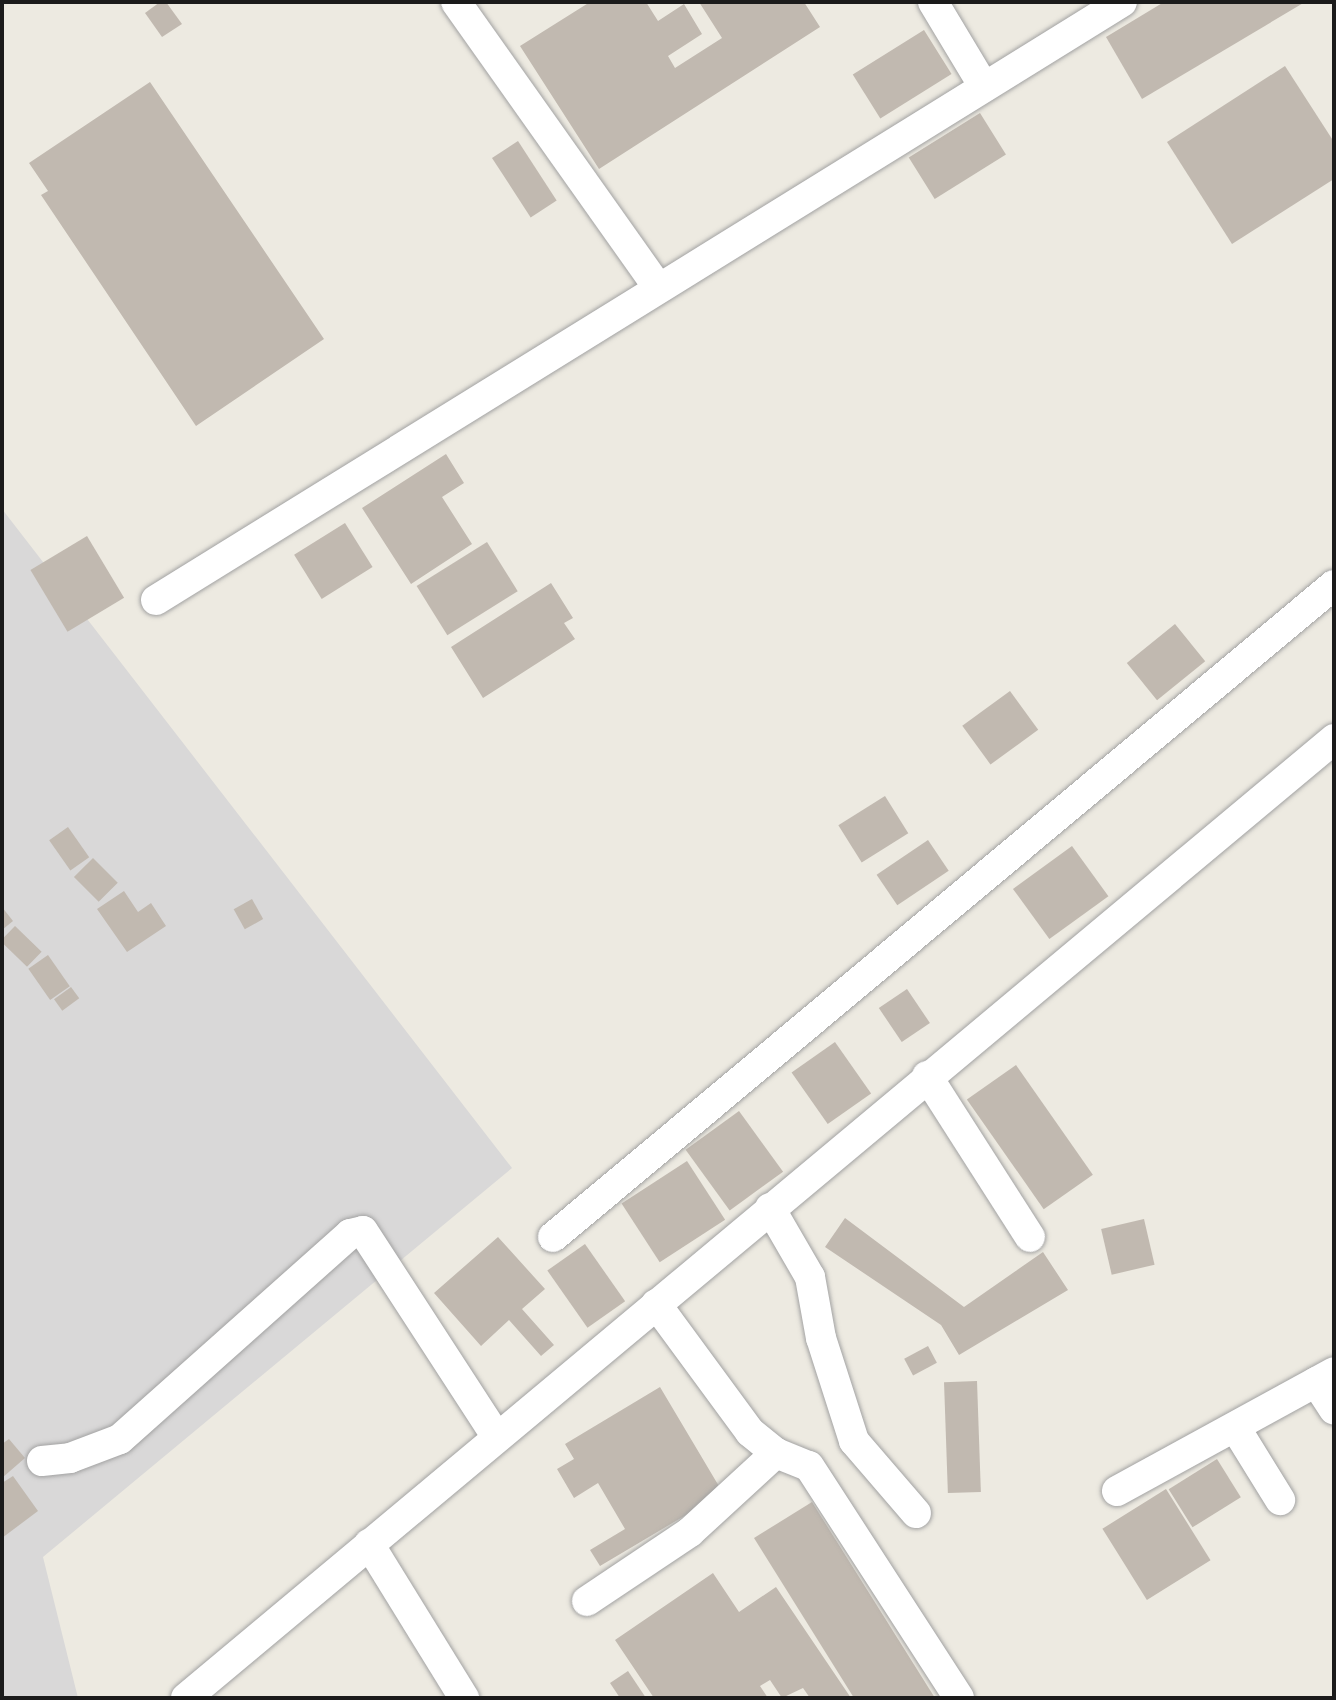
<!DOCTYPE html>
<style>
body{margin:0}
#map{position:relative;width:1336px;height:1700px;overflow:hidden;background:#edeae1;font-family:Barlow,sans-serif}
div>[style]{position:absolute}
.residential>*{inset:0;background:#d9d8d8}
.building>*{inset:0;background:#c1b9b0;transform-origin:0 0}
.roads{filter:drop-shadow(0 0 2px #a2a2a2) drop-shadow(0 0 2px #a2a2a2)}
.minor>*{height:30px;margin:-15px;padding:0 15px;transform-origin:15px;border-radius:15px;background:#fff}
span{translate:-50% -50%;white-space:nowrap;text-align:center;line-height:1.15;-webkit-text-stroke:7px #fff;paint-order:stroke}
.frame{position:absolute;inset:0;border:4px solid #1b1b1b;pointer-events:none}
</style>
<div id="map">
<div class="residential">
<div style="clip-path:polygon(2px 509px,512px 1168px,43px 1557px,78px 1698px,2px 1698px)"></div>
</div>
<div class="building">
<div style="clip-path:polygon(160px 2px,166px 2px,182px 24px,162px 37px,145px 13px)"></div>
<div style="clip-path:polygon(590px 2px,646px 2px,658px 21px,684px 4px,702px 34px,668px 56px,675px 68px,722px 38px,699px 2px,804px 2px,820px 27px,599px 169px,520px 46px)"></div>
<div style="clip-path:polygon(1164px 2px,1305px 2px,1142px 99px,1106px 37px)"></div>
<div style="left:924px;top:30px;width:52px;height:84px;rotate:58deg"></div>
<div style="clip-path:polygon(1285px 66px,1334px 142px,1334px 179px,1232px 244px,1167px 142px)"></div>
<div style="clip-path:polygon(150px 82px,324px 339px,196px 426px,41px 195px,48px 191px,29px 163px)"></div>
<div style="left:980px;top:113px;width:49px;height:84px;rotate:58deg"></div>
<div style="left:518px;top:141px;width:71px;height:31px;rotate:57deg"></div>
<div style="clip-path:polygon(446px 454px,464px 483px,442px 497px,472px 544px,411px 584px,362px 508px)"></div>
<div style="left:345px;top:523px;width:52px;height:60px;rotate:58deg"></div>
<div style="left:87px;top:536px;width:72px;height:66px;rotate:59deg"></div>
<div style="left:487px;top:542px;width:58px;height:83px;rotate:58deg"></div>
<div style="clip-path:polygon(551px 583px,573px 618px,564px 623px,575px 639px,483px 698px,451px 647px)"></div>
<div style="left:1175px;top:624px;width:48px;height:62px;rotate:51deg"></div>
<div style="left:1010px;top:691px;width:48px;height:59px;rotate:54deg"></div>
<div style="left:885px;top:796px;width:44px;height:55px;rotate:58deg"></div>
<div style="left:68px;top:827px;width:37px;height:23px;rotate:55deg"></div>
<div style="left:928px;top:840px;width:37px;height:62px;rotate:56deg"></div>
<div style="left:1072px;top:846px;width:62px;height:73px;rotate:54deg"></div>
<div style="left:93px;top:858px;width:35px;height:27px;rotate:45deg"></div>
<div style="clip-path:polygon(124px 891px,138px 912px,151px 903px,166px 926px,127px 952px,97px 909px)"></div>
<div style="left:252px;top:899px;width:23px;height:21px;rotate:61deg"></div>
<div style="clip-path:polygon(2px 907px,13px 921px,2px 930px)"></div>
<div style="left:15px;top:926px;width:37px;height:21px;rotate:44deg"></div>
<div style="left:48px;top:955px;width:38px;height:24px;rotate:55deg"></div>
<div style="left:71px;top:987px;width:14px;height:21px;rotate:54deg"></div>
<div style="left:907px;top:989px;width:41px;height:34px;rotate:56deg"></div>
<div style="left:835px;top:1042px;width:63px;height:53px;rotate:55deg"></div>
<div style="left:1016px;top:1065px;width:134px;height:60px;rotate:55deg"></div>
<div style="left:739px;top:1111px;width:75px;height:66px;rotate:54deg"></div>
<div style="left:687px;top:1161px;width:70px;height:78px;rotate:57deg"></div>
<div style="clip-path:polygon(845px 1218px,964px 1307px,1043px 1252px,1068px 1290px,959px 1355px,941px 1325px,825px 1247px)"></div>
<div style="left:1144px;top:1219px;width:47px;height:44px;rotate:77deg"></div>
<div style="clip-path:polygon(498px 1237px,545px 1289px,522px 1309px,554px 1345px,541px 1356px,509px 1320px,481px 1346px,434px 1293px)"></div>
<div style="left:585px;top:1244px;width:70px;height:46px;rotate:55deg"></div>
<div style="left:928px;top:1346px;width:19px;height:27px;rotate:62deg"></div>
<div style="left:977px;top:1381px;width:111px;height:33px;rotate:88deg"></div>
<div style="clip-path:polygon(660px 1387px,723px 1493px,600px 1566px,590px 1550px,625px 1529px,598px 1483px,574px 1498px,557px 1469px,574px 1459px,565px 1444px)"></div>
<div style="clip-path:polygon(9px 1439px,25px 1458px,2px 1478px,2px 1444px)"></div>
<div style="left:1217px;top:1459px;width:45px;height:57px;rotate:58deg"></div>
<div style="clip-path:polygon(13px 1476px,38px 1511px,2px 1538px,2px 1483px)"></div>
<div style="left:1166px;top:1489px;width:84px;height:75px;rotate:58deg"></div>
<div style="clip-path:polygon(812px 1502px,935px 1698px,854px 1698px,754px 1538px)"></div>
<div style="clip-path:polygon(713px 1573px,739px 1612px,776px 1587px,851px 1698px,810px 1698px,803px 1688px,782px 1698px,770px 1680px,760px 1686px,768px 1698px,654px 1698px,615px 1640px)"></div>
<div style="clip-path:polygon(628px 1671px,646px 1698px,620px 1698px,610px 1683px)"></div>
</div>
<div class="roads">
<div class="minor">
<div style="left:456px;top:2px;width:349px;rotate:54.7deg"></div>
<div style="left:933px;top:2px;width:99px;rotate:59deg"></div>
<div style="left:156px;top:600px;width:1136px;rotate:-31.76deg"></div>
<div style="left:927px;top:1076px;width:191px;rotate:57.4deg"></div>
<div style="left:770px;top:1208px;width:80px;rotate:59.9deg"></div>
<div style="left:810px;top:1277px;width:62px;rotate:79.8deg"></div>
<div style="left:821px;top:1338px;width:108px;rotate:72.2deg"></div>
<div style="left:854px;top:1441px;width:95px;rotate:49.3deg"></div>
<div style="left:553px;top:1237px;width:1017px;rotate:-39.86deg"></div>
<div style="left:656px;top:1304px;width:159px;rotate:53.7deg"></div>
<div style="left:750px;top:1432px;width:33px;rotate:39deg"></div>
<div style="left:776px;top:1453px;width:35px;rotate:22deg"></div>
<div style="left:809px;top:1466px;width:276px;rotate:57.1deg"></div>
<div style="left:1316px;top:1382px;width:33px;rotate:57deg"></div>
<div style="left:1235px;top:1427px;width:86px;rotate:58.3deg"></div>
<div style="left:42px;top:1461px;width:28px;rotate:-6deg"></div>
<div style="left:70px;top:1458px;width:53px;rotate:-20.8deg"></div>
<div style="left:120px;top:1439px;width:308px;rotate:-41.7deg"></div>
<div style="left:350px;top:1234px;width:13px;rotate:-13deg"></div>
<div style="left:363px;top:1231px;width:246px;rotate:57deg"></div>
<div style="left:1117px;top:1491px;width:247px;rotate:-28.7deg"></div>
<div style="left:369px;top:1544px;width:181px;rotate:58.3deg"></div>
<div style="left:587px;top:1601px;width:124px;rotate:-33.8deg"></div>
<div style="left:690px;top:1532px;width:117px;rotate:-42.6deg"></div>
<div style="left:186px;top:1698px;width:1496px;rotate:-39.87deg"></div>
</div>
</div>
<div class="frame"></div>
</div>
